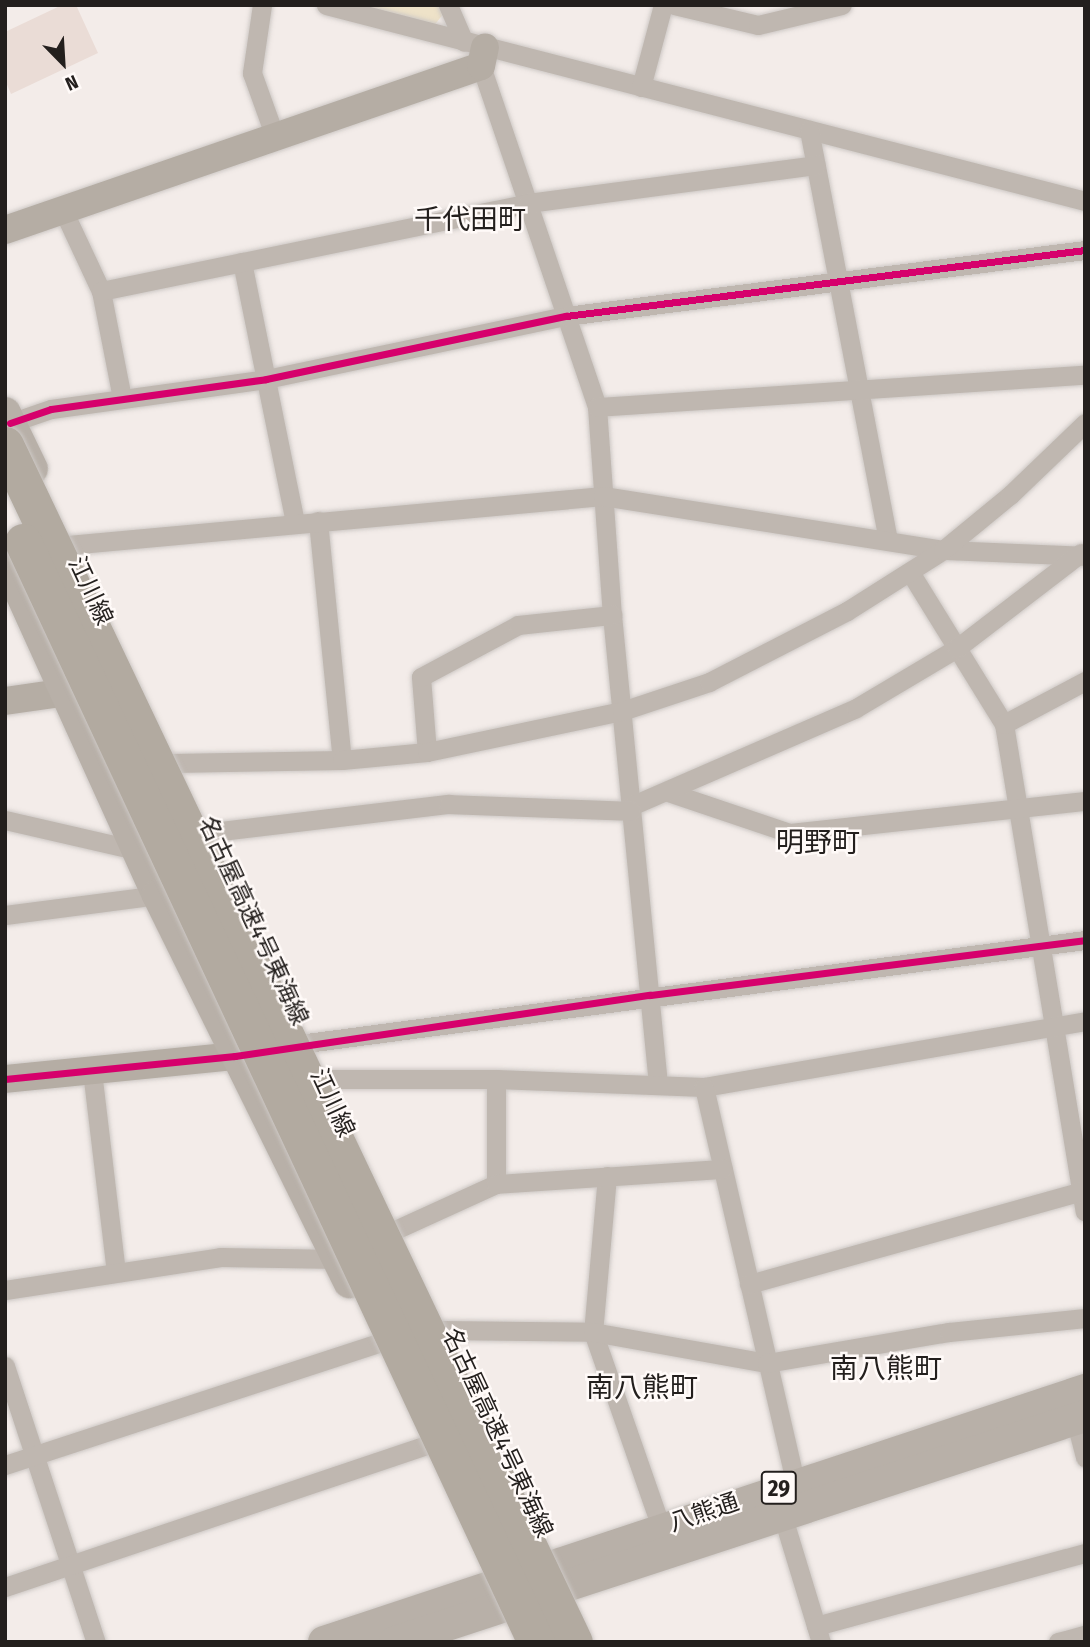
<!DOCTYPE html>
<meta charset="utf-8">
<style>
body{margin:0}
#map{position:relative;width:1090px;height:1647px;overflow:hidden;background:#f3ece9;font-family:"Fira Sans Condensed","Noto Sans JP",sans-serif}
div>[style]{position:absolute}
.built>*{inset:0;background:#eadcd6}
.green>*{inset:0;background:#eee2c8}
.roads{filter:drop-shadow(0 0 2px #cdc8c5) drop-shadow(0 0 2px #cdc8c5)}
.street>*{height:19px;margin:-9.5px;padding:0 9.5px;transform-origin:9.5px;border-radius:9.5px;background:#bfb7b0}
.secondary>*{height:28px;margin:-14px;padding:0 14px;transform-origin:14px;border-radius:14px;background:#b5ada4}
.primary>*{height:32px;margin:-16px;padding:0 16px;transform-origin:16px;border-radius:16px;background:#b8b0a8}
.bridges{filter:drop-shadow(0 0 2px #cdc8c5) drop-shadow(0 0 2px #cdc8c5)}
.highway-bridge>*{height:37px;margin:-18.5px;padding:0 18.5px;transform-origin:18.5px;border-radius:18.5px;background:#b2aaa0}
.cycleway>*{height:7px;margin:-3.5px;padding:0 3.5px;transform-origin:3.5px;border-radius:3.5px;background:#d6006c}
span{translate:-50% -50%;white-space:nowrap;text-align:center;line-height:1.15;-webkit-text-stroke:5px #fffaf8;paint-order:stroke}
.shield-label span{padding:2px 5px;background:#fffaf8;border:2px solid;border-radius:5px;-webkit-text-stroke-width:0}
.shield-label{font-size:23px;color:#231f1d;font-weight:700}
.street-label{font-size:24px;color:#231f1d}
.quarter-label{font-size:28px;color:#231f1d}
.frame{position:absolute;inset:0;border:7px solid #231f1d;pointer-events:none}
.north{position:absolute;left:28px;top:28px;width:70px;height:70px;-webkit-text-stroke:5px #fffaf8;paint-order:stroke;rotate:156deg;font-size:19px;font-weight:700;line-height:28px;text-align:center;color:#231f1d}
.north::after{content:'';display:block;margin:auto;width:24px;height:32px;background:#231f1d;clip-path:polygon(50% 0,100% 100%,50% 72%,0 100%)}
</style>
<div id="map">
<div class="built">
<div style="clip-path:polygon(62px 5px,76px 5px,98px 53px,11px 94px,5px 80px,5px 32px)"></div>
</div>
<div class="green">
<div style="clip-path:polygon(356px 5px,440px 5px,444px 13px,433px 27px)"></div>
</div>
<div class="roads">
<div class="street">
<div style="left:262px;top:5px;width:69px;rotate:98.4deg"></div>
<div style="left:252px;top:73px;width:68px;rotate:70.2deg"></div>
<div style="left:326px;top:5px;width:784px;rotate:14.48deg"></div>
<div style="left:448px;top:5px;width:40px;rotate:66.6deg"></div>
<div style="left:674px;top:5px;width:86px;rotate:13.4deg"></div>
<div style="left:758px;top:25px;width:86px;rotate:-13.4deg"></div>
<div style="left:481px;top:66px;width:360px;rotate:71.2deg"></div>
<div style="left:597px;top:407px;width:209px;rotate:85.9deg"></div>
<div style="left:612px;top:615px;width:472px;rotate:84.4deg"></div>
<div style="left:641px;top:87px;width:85px;rotate:-75deg"></div>
<div style="left:809px;top:130px;width:417px;rotate:79.1deg"></div>
<div style="left:63px;top:210px;width:89px;rotate:64.9deg"></div>
<div style="left:101px;top:291px;width:109px;rotate:78.9deg"></div>
<div style="left:242px;top:262px;width:266px;rotate:78.5deg"></div>
<div style="left:101px;top:291px;width:436px;rotate:-11.6deg"></div>
<div style="left:528px;top:203px;width:290px;rotate:-7.5deg"></div>
<div style="left:597px;top:407px;width:489px;rotate:-3.8deg"></div>
<div style="left:10px;top:423px;width:43px;rotate:-18.9deg"></div>
<div style="left:51px;top:409px;width:217px;rotate:-7.9deg"></div>
<div style="left:266px;top:379px;width:307px;rotate:-11.9deg"></div>
<div style="left:566px;top:316px;width:523px;rotate:-7.25deg"></div>
<div style="left:318px;top:521px;width:240px;rotate:84.3deg"></div>
<div style="left:68px;top:545px;width:537px;rotate:-5.23deg"></div>
<div style="left:603px;top:496px;width:344px;rotate:9deg"></div>
<div style="left:943px;top:550px;width:142px;rotate:2.4deg"></div>
<div style="left:910px;top:572px;width:179px;rotate:58.3deg"></div>
<div style="left:1004px;top:724px;width:494px;rotate:80.6deg"></div>
<div style="left:1004px;top:724px;width:92px;rotate:-28deg"></div>
<div style="left:427px;top:752px;width:75px;rotate:-94.6deg"></div>
<div style="left:421px;top:677px;width:110px;rotate:-28.2deg"></div>
<div style="left:518px;top:625px;width:95px;rotate:-6.1deg"></div>
<div style="left:171px;top:763px;width:171px;rotate:-1deg"></div>
<div style="left:342px;top:760px;width:85px;rotate:-5.4deg"></div>
<div style="left:427px;top:752px;width:199px;rotate:-11.9deg"></div>
<div style="left:622px;top:711px;width:92px;rotate:-18.4deg"></div>
<div style="left:709px;top:682px;width:155px;rotate:-27.2deg"></div>
<div style="left:847px;top:611px;width:114px;rotate:-32.4deg"></div>
<div style="left:943px;top:550px;width:87px;rotate:-39.4deg"></div>
<div style="left:1010px;top:495px;width:104px;rotate:-43.8deg"></div>
<div style="left:668px;top:792px;width:129px;rotate:18.6deg"></div>
<div style="left:790px;top:833px;width:297px;rotate:-6.2deg"></div>
<div style="left:631px;top:806px;width:245px;rotate:-23.5deg"></div>
<div style="left:856px;top:708px;width:117px;rotate:-30.7deg"></div>
<div style="left:957px;top:648px;width:156px;rotate:-37.5deg"></div>
<div style="left:5px;top:820px;width:134px;rotate:12.9deg"></div>
<div style="left:204px;top:833px;width:247px;rotate:-6.8deg"></div>
<div style="left:449px;top:804px;width:182px;rotate:2.2deg"></div>
<div style="left:5px;top:915px;width:154px;rotate:-7.4deg"></div>
<div style="left:284px;top:1046px;width:808px;rotate:-7.54deg"></div>
<div style="left:92px;top:1071px;width:202px;rotate:83.2deg"></div>
<div style="left:321px;top:1079px;width:175px"></div>
<div style="left:496px;top:1079px;width:208px;rotate:2.2deg"></div>
<div style="left:704px;top:1087px;width:387px;rotate:-9.8deg"></div>
<div style="left:704px;top:1087px;width:405px;rotate:77deg"></div>
<div style="left:607px;top:1176px;width:157px;rotate:95.1deg"></div>
<div style="left:593px;top:1332px;width:207px;rotate:70.8deg"></div>
<div style="left:496px;top:1184px;width:105px;rotate:-90deg"></div>
<div style="left:393px;top:1231px;width:113px;rotate:-24.5deg"></div>
<div style="left:496px;top:1184px;width:227px;rotate:-3.8deg"></div>
<div style="left:749px;top:1284px;width:349px;rotate:-15.6deg"></div>
<div style="left:5px;top:1290px;width:218px;rotate:-8.7deg"></div>
<div style="left:220px;top:1257px;width:118px;rotate:1deg"></div>
<div style="left:440px;top:1330px;width:153px;rotate:0.7deg"></div>
<div style="left:593px;top:1332px;width:177px;rotate:10.1deg"></div>
<div style="left:767px;top:1363px;width:185px;rotate:-9.7deg"></div>
<div style="left:949px;top:1332px;width:137px;rotate:-5.9deg"></div>
<div style="left:5px;top:1366px;width:291px;rotate:71.8deg"></div>
<div style="left:1073px;top:1411px;width:48px;rotate:75.4deg"></div>
<div style="left:5px;top:1465px;width:392px;rotate:-18.1deg"></div>
<div style="left:782px;top:1514px;width:134px;rotate:73.1deg"></div>
<div style="left:5px;top:1587px;width:448px;rotate:-18.6deg"></div>
<div style="left:816px;top:1626px;width:279px;rotate:-15.2deg"></div>
<div style="left:1058px;top:1642px;width:28px;rotate:-15deg"></div>
</div>
<div class="secondary">
<div style="left:5px;top:230px;width:503px;rotate:-19.01deg"></div>
<div style="left:481px;top:66px;width:19px;rotate:-78deg"></div>
<div style="left:5px;top:701px;width:64px;rotate:-8.1deg"></div>
<div style="left:5px;top:1079px;width:231px;rotate:-5.7deg"></div>
</div>
<div class="primary">
<div style="left:5px;top:413px;width:62px;rotate:64.3deg"></div>
<div style="left:5px;top:558px;width:370px;rotate:65.6deg"></div>
<div style="left:158px;top:895px;width:432px;rotate:63.7deg"></div>
<div style="left:324px;top:1642px;width:802px;rotate:-18.32deg"></div>
<div style="left:395px;top:1642px;width:726px;rotate:-18.14deg"></div>
</div>
</div>
<div class="bridges">
<div class="highway-bridge">
<div style="left:5px;top:445px;width:1325px;rotate:64.58deg"></div>
<div style="left:23px;top:542px;width:1214px;rotate:65deg"></div>
</div>
</div>
<div class="cycleway">
<div style="left:10px;top:423px;width:43px;rotate:-18.9deg"></div>
<div style="left:51px;top:409px;width:217px;rotate:-7.9deg"></div>
<div style="left:266px;top:379px;width:307px;rotate:-11.9deg"></div>
<div style="left:566px;top:316px;width:523px;rotate:-7.25deg"></div>
<div style="left:5px;top:1079px;width:231px;rotate:-5.7deg"></div>
<div style="left:235px;top:1056px;width:419px;rotate:-8.4deg"></div>
<div style="left:650px;top:995px;width:438px;rotate:-7.2deg"></div>
</div>
<div class="shield-label">
<span style="left:779px;top:1488px">29</span>
</div>
<div class="street-label">
<span style="left:90px;top:591px;rotate:65deg">江川線</span>
<span style="left:253px;top:921px;rotate:65deg">名古屋高速4号東海線</span>
<span style="left:332px;top:1103px;rotate:65deg">江川線</span>
<span style="left:497px;top:1433px;rotate:65deg">名古屋高速4号東海線</span>
<span style="left:704px;top:1513px;rotate:-19deg">八熊通</span>
</div>
<div class="quarter-label">
<span style="left:470px;top:220px">千代田町</span>
<span style="left:818px;top:843px">明野町</span>
<span style="left:886px;top:1369px">南八熊町</span>
<span style="left:642px;top:1388px">南八熊町</span>
</div>
<div class="frame"></div>
<div class="north">N</div>
</div>
